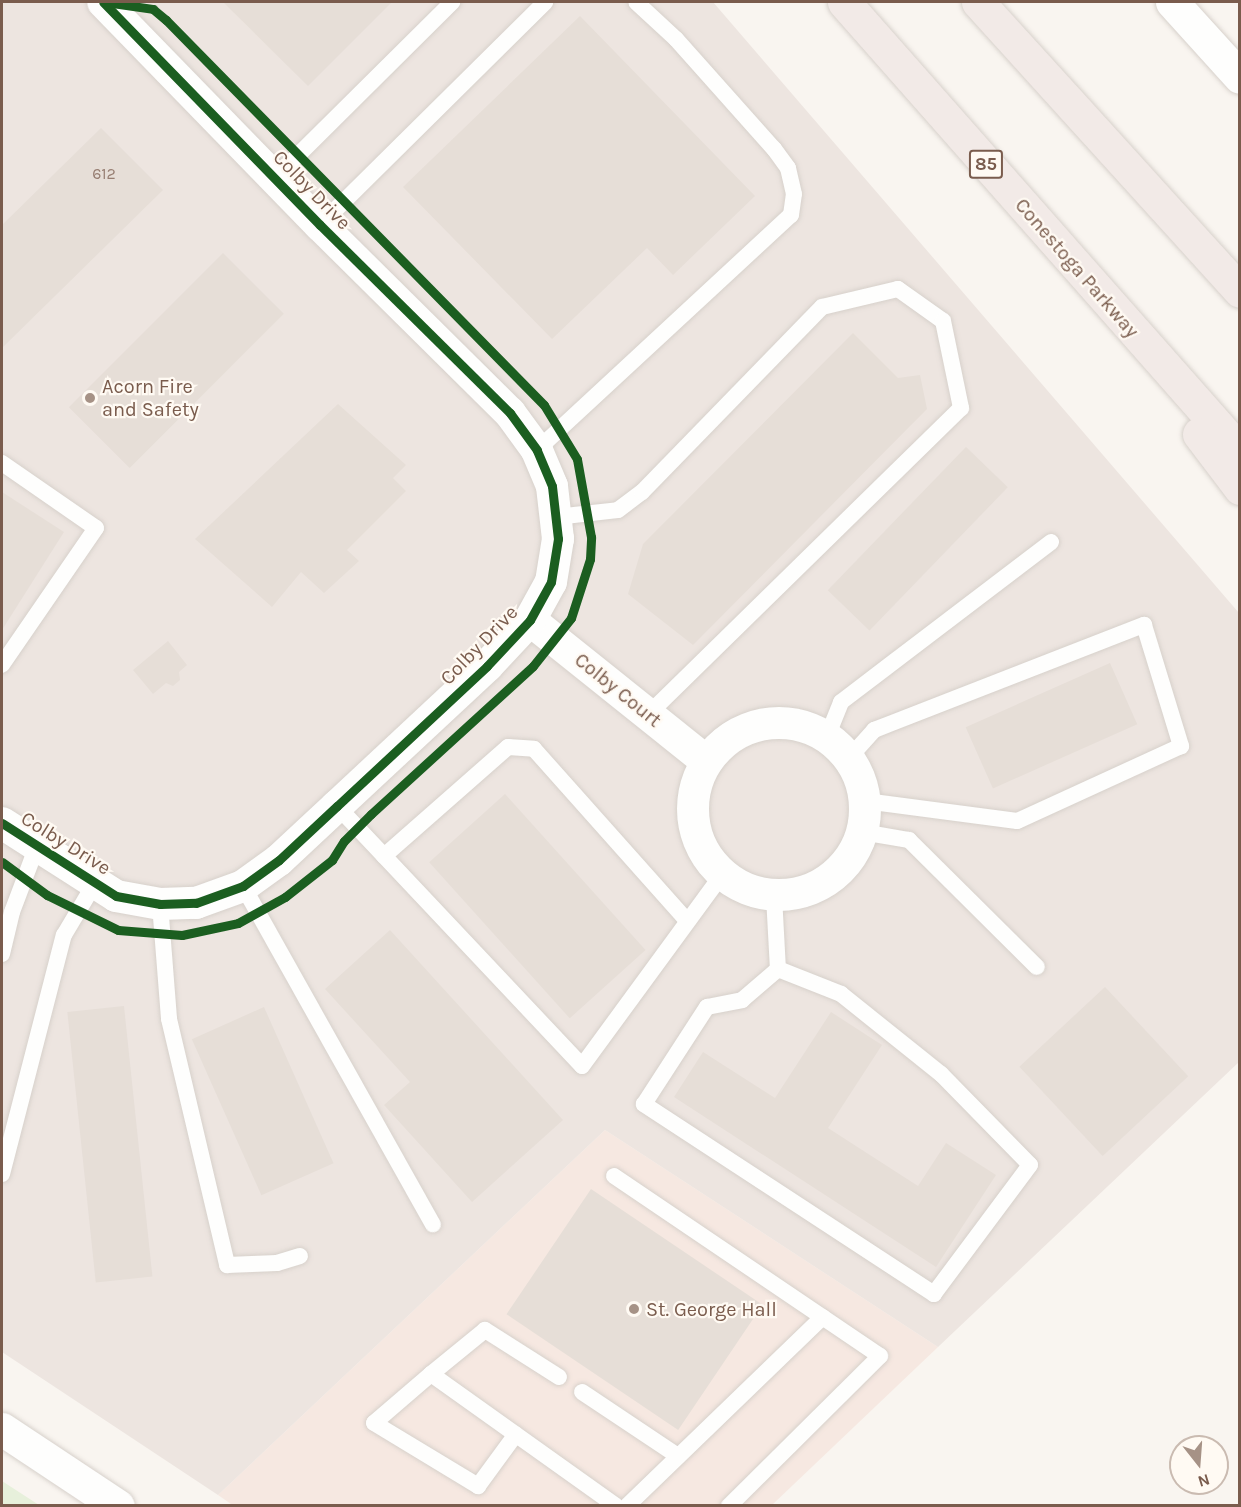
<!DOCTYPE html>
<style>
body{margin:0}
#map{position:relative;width:1241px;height:1507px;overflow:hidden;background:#f9f5f0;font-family:Karla,sans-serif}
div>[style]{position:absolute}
.commercial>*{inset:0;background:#f6e8e1}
.industrial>*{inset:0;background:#ede5e0}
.green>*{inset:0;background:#e7f0db}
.building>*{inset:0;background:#e6ded7;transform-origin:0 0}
.roads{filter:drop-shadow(0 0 2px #d7d1cb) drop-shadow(0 0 2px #d7d1cb)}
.service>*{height:16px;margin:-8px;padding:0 8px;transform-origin:8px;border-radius:8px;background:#fefefd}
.minor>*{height:32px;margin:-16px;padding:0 16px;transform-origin:16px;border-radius:16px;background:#fefefd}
.minor>.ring{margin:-16px;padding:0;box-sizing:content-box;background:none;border:32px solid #fefefd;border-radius:50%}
.tertiary>*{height:33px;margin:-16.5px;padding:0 16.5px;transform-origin:16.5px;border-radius:16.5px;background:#fefefd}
.secondary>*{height:33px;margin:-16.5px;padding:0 16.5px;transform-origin:16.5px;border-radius:16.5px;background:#fefefd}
.motorway>*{height:33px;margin:-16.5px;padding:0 16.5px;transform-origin:16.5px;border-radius:16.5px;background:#f2eae7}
.cycleway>*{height:9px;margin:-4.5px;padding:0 4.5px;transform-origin:4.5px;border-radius:4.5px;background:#1b5e20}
.dots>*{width:16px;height:16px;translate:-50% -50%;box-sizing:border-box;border:3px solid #fffaf3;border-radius:50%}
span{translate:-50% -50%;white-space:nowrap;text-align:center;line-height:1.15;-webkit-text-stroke:4.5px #fffaf3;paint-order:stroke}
.number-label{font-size:16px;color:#977e72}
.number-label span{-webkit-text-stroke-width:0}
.shield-label span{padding:2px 4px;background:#fffaf3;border:2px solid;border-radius:4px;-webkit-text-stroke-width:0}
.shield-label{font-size:18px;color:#7a5c4d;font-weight:700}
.street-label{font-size:20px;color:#7a5c4d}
.poi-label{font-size:20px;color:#7a5c4d}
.left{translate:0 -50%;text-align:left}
.frame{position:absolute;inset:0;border:3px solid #7a5c4d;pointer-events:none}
.north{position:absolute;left:1169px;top:1435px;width:60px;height:60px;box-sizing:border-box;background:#fffaf3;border:2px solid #cabbb1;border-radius:50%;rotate:163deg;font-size:16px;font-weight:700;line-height:24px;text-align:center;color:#7a5c4d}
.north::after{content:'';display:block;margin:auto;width:21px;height:27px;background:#a69286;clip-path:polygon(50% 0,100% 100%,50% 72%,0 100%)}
</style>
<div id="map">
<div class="commercial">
<div style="clip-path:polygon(605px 1130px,938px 1347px,772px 1505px,234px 1506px,218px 1495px)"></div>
</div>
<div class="industrial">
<div style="clip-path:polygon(2px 2px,713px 2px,1239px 613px,1239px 1062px,938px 1347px,605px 1130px,218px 1495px,2px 1352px)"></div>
</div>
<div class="green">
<div style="clip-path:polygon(2px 1481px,39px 1505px,2px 1505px)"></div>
</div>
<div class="building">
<div style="clip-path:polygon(223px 2px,392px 2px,308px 86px)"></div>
<div style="clip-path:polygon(580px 16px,755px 196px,673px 275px,647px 248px,552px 339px,403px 187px)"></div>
<div style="clip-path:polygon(101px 128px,163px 190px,2px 348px,2px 225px)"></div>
<div style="left:223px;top:253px;width:86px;height:218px;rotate:45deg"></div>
<div style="clip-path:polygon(853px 333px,898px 378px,920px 375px,927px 409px,693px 645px,628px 594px,643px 544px)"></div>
<div style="clip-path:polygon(338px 404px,406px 465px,393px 478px,406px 491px,347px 550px,359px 561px,324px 593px,301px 572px,272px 607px,195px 539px)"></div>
<div style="left:966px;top:447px;width:58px;height:199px;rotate:44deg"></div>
<div style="clip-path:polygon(2px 492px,64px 532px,2px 630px)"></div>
<div style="clip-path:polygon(168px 641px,187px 665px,179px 672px,180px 680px,173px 686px,166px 683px,153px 694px,133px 670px)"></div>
<div style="left:1110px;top:663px;width:67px;height:158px;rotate:66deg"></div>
<div style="left:505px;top:794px;width:210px;height:102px;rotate:48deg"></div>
<div style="clip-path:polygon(390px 930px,563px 1120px,472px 1202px,384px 1105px,410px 1082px,325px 989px)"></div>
<div style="left:1105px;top:987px;width:122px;height:117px;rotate:47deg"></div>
<div style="left:124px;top:1006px;width:272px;height:57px;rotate:84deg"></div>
<div style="left:264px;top:1007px;width:171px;height:79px;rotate:66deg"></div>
<div style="clip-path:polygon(831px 1012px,882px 1045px,828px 1128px,918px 1186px,946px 1143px,996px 1175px,936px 1267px,674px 1097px,703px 1052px,775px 1098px)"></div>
<div style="left:591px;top:1189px;width:207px;height:151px;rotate:34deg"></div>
</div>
<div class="roads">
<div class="service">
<div style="left:275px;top:178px;width:250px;rotate:-44.8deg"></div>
<div style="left:320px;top:225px;width:317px;rotate:-44.7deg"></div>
<div style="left:537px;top:450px;width:346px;rotate:-42.8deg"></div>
<div style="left:791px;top:215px;width:21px;rotate:-82deg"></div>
<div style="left:794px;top:194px;width:27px;rotate:-103deg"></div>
<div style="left:788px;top:168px;width:24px;rotate:-126deg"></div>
<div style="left:774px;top:149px;width:147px;rotate:-131.7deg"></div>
<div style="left:676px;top:39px;width:54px;rotate:-137.2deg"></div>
<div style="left:2px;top:463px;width:114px;rotate:34.7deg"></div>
<div style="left:96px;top:528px;width:166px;rotate:124.5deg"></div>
<div style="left:556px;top:517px;width:62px;rotate:-6.4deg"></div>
<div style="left:618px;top:510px;width:30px;rotate:-37deg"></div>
<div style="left:642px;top:492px;width:258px;rotate:-45.8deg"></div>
<div style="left:822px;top:307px;width:78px;rotate:-13.3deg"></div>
<div style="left:898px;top:289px;width:55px;rotate:35.4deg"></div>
<div style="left:943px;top:321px;width:89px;rotate:78.3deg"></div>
<div style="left:961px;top:408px;width:438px;rotate:135.6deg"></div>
<div style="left:827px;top:737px;width:38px;rotate:-68deg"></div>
<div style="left:841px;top:702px;width:264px;rotate:-37.3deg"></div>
<div style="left:849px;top:758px;width:38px;rotate:-48deg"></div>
<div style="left:874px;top:730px;width:290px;rotate:-21.3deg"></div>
<div style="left:1144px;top:625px;width:127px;rotate:73deg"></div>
<div style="left:1181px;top:746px;width:180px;rotate:155.4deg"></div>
<div style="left:1017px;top:821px;width:153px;rotate:-172.5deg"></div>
<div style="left:337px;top:806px;width:357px;rotate:46.7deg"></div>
<div style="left:582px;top:1066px;width:237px;rotate:-53.8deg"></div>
<div style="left:862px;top:832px;width:48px;rotate:9.7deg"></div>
<div style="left:909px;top:840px;width:180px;rotate:44.8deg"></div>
<div style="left:384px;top:856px;width:165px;rotate:-41.3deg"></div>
<div style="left:508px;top:747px;width:26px;rotate:4deg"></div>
<div style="left:534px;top:749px;width:230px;rotate:48.3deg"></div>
<div style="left:243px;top:886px;width:388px;rotate:60.7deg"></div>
<div style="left:774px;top:896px;width:73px;rotate:86.9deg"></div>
<div style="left:778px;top:969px;width:68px;rotate:21.6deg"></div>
<div style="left:841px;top:994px;width:128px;rotate:38.7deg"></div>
<div style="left:941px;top:1074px;width:127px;rotate:45.6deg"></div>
<div style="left:1030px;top:1165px;width:161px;rotate:126.7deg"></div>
<div style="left:934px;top:1294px;width:347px;rotate:-146.8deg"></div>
<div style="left:644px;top:1104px;width:116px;rotate:-57deg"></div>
<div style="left:707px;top:1007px;width:36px;rotate:-11deg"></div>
<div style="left:742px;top:1000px;width:48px;rotate:-40.7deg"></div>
<div style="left:160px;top:904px;width:115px;rotate:85.5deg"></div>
<div style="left:169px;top:1019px;width:253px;rotate:76.7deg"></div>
<div style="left:227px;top:1265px;width:50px;rotate:-2.3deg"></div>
<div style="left:277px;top:1263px;width:24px;rotate:-17deg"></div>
<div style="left:2px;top:954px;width:43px;rotate:-76.6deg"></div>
<div style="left:12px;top:912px;width:71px;rotate:-69.3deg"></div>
<div style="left:2px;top:1174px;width:247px;rotate:-75.5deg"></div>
<div style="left:64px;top:935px;width:61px;rotate:-59.2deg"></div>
<div style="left:614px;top:1176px;width:321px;rotate:34.1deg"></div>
<div style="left:880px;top:1356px;width:213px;rotate:135.2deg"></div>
<div style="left:431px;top:1374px;width:75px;rotate:139.3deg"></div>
<div style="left:374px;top:1423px;width:122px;rotate:31.2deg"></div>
<div style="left:478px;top:1486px;width:64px;rotate:-53.8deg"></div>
<div style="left:559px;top:1377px;width:88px;rotate:-147.6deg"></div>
<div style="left:485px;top:1330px;width:70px;rotate:140.8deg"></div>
<div style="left:431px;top:1374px;width:227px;rotate:35.5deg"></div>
<div style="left:582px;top:1392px;width:115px;rotate:33.7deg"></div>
<div style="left:627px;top:1506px;width:272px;rotate:-44deg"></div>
</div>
<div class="minor">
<div style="left:530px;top:620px;width:226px;rotate:38.7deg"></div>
<div class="ring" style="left:693px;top:723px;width:140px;height:140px"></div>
<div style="left:2px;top:823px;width:135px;rotate:32.6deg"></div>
<div style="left:116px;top:896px;width:45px;rotate:10.3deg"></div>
<div style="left:160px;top:904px;width:36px;rotate:-2deg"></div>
<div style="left:196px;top:903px;width:50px;rotate:-19.9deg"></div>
<div style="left:243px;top:886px;width:44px;rotate:-35.8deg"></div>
<div style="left:279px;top:860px;width:79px;rotate:-43deg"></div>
<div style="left:337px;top:806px;width:205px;rotate:-43deg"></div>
<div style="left:487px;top:666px;width:63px;rotate:-46.9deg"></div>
<div style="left:530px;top:620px;width:43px;rotate:-61.1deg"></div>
<div style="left:551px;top:582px;width:44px;rotate:-80.8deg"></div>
<div style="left:558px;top:539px;width:53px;rotate:-96.5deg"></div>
<div style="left:552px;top:486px;width:39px;rotate:-113deg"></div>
<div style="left:537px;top:450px;width:46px;rotate:-126.1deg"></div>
<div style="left:510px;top:413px;width:267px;rotate:-135.3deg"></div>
<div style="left:320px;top:225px;width:311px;rotate:-134.2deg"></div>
</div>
<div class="tertiary">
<div style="left:1172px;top:2px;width:101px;rotate:47.8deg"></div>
</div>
<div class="secondary">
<div style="left:2px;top:1429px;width:139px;rotate:33.6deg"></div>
</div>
<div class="motorway">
<div style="left:844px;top:2px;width:599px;rotate:48.59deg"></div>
<div style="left:978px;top:2px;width:390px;rotate:47.8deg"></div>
<div style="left:1199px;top:434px;width:68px;rotate:52.8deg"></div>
</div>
</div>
<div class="cycleway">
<div style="left:2px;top:823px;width:135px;rotate:32.6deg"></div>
<div style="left:116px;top:896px;width:45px;rotate:10.3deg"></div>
<div style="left:160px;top:904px;width:36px;rotate:-2deg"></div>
<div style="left:196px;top:903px;width:50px;rotate:-19.9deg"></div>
<div style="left:243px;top:886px;width:44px;rotate:-35.8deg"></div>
<div style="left:279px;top:860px;width:79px;rotate:-43deg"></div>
<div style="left:337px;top:806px;width:205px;rotate:-43deg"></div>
<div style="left:487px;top:666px;width:63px;rotate:-46.9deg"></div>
<div style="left:530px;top:620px;width:43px;rotate:-61.1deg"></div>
<div style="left:551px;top:582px;width:44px;rotate:-80.8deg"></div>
<div style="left:558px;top:539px;width:53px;rotate:-96.5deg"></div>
<div style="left:552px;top:486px;width:39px;rotate:-113deg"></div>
<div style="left:537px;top:450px;width:46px;rotate:-126.1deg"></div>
<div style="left:510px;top:413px;width:267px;rotate:-135.3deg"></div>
<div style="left:320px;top:225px;width:311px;rotate:-134.2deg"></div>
<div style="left:2px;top:862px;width:56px;rotate:36.3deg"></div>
<div style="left:47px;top:895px;width:79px;rotate:26.2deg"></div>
<div style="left:118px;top:930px;width:64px;rotate:4.5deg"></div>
<div style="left:182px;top:935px;width:57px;rotate:-12.1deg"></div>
<div style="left:238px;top:923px;width:54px;rotate:-29deg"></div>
<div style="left:285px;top:897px;width:60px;rotate:-38.2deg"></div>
<div style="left:332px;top:860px;width:22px;rotate:-58deg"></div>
<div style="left:344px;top:841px;width:38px;rotate:-45deg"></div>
<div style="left:371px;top:814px;width:219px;rotate:-42.4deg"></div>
<div style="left:533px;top:666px;width:61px;rotate:-51.6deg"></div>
<div style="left:571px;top:618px;width:62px;rotate:-72.1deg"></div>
<div style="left:590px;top:559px;width:22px;rotate:-87deg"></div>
<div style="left:591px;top:537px;width:79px;rotate:-100.2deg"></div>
<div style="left:577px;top:459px;width:63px;rotate:-121.4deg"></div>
<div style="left:544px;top:405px;width:540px;rotate:-134.47deg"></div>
<div style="left:166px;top:20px;width:17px;rotate:-140deg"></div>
<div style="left:153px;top:9px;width:49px;rotate:-171.7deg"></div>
</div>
<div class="dots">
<div style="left:90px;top:398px;background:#a69286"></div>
<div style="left:634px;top:1309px;background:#a69286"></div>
</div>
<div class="number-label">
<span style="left:104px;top:174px">612</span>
</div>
<div class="shield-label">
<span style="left:986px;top:164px">85</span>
</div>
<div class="street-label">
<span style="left:312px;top:190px;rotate:46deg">Colby Drive</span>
<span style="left:1077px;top:268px;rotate:49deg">Conestoga Parkway</span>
<span style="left:479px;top:645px;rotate:-46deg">Colby Drive</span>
<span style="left:618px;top:690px;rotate:39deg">Colby Court</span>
<span style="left:66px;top:843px;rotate:32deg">Colby Drive</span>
</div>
<div class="poi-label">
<span class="left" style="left:102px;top:398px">Acorn Fire<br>and Safety</span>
<span class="left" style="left:646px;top:1309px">St. George Hall</span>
</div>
<div class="frame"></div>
<div class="north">N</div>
</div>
